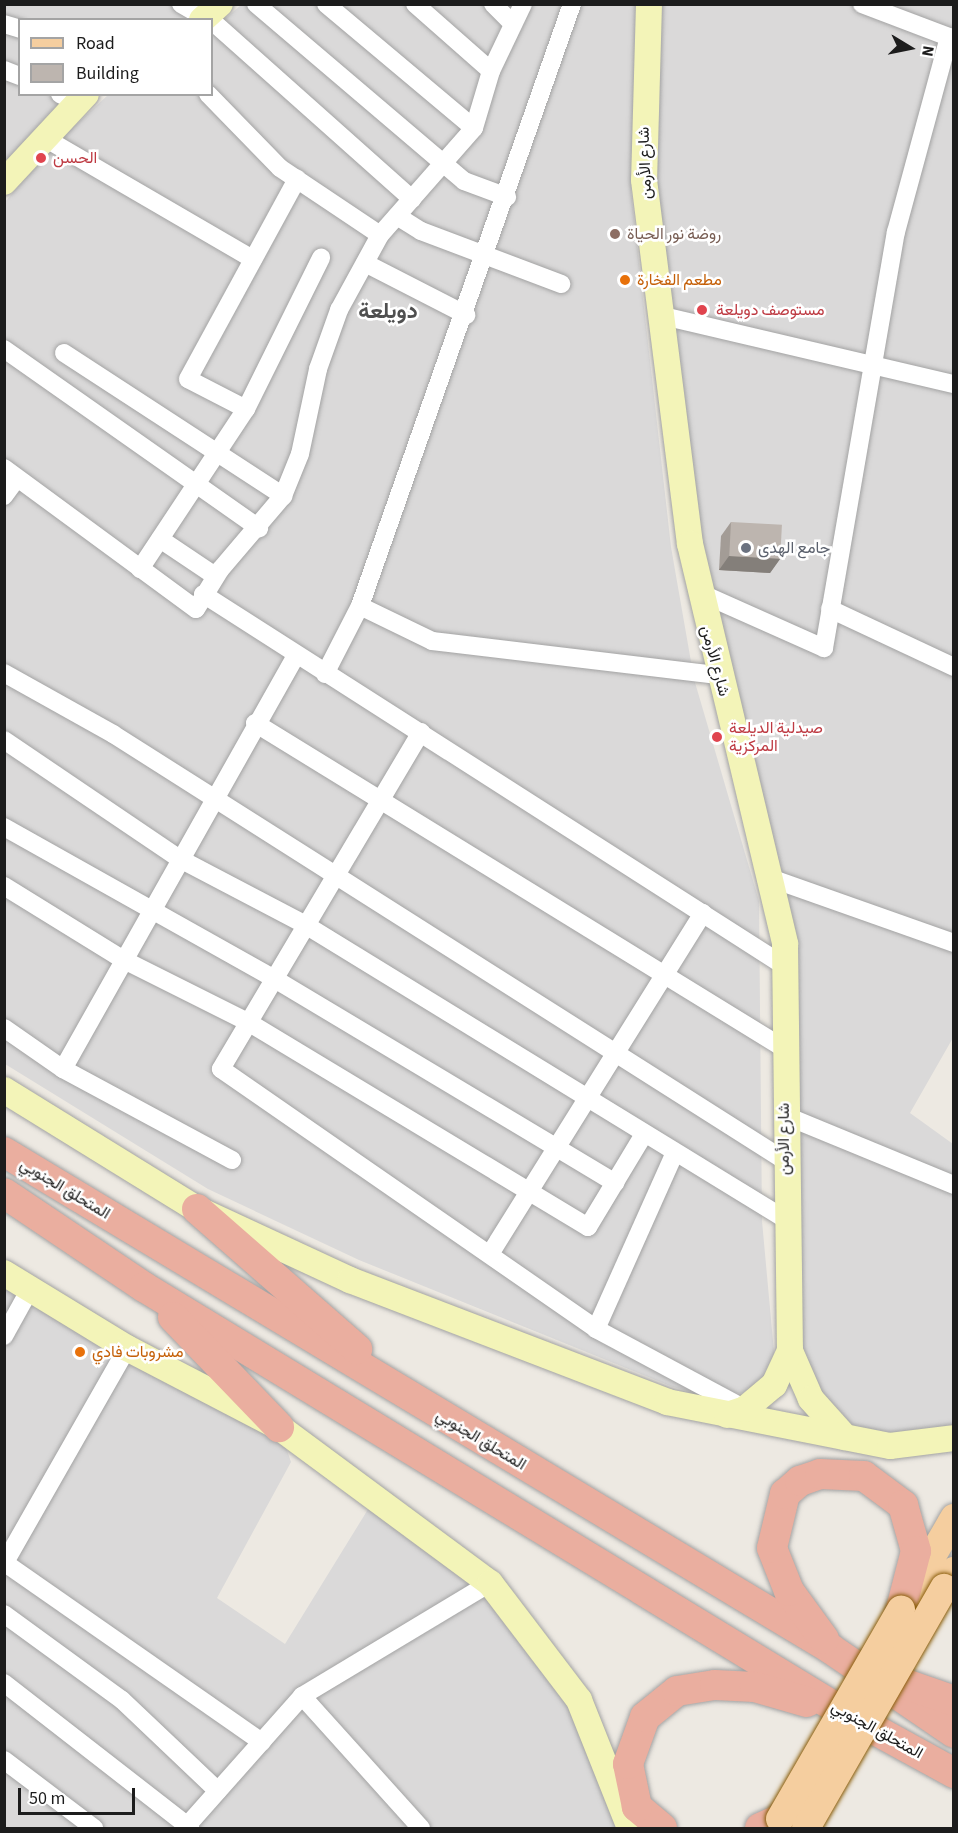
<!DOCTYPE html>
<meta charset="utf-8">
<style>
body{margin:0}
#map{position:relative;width:958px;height:1833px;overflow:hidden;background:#ede9e2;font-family:"Source Sans 3",Vazirmatn,sans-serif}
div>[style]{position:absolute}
.residential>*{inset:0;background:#dad9d9}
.roads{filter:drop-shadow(0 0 2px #a3a3a3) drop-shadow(0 0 2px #a3a3a3)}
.minor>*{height:18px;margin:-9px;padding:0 9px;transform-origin:9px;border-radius:9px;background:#fff}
.secondary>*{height:26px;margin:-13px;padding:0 13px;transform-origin:13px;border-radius:13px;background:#f3f4b8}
.primary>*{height:28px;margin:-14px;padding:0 14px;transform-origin:14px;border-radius:14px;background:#f5ce9f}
.trunk>*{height:30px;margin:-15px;padding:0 15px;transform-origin:15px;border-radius:15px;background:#eaae9f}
.bridges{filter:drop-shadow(0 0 2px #8a5d0a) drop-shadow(0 0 2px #8a5d0a)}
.primary-bridge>*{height:28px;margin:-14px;padding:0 14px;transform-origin:14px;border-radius:14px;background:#f5ce9f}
.wall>*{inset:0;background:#a39c96}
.shaded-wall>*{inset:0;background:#847f7a}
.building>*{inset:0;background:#bdb5af;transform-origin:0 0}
.dots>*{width:16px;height:16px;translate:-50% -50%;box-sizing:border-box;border:3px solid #fff;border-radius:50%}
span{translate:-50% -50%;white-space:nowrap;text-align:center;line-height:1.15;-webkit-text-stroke:5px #fff;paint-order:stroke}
.health-label{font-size:16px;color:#be3a42}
.left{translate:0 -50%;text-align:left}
.street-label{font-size:16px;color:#1c1c1c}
.education-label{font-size:16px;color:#785e54}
.food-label{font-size:16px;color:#c56008}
.worship-label{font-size:16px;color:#5b616d}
.district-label{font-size:22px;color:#4f4f4f;font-weight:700}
.frame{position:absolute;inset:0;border:6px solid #1c1c1c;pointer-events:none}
.legend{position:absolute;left:18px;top:18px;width:195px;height:78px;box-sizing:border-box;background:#fff;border:2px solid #a4a4a4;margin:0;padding:8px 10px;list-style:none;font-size:18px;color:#1c1c1c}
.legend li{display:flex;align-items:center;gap:12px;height:30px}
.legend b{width:30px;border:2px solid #a4a4a4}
.north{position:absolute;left:880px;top:18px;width:60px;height:60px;-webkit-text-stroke:4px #fff;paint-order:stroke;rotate:100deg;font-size:16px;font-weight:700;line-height:24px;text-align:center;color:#1c1c1c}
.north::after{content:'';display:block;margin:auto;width:21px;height:27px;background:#1c1c1c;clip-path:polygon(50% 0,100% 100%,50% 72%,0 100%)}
.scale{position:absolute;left:18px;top:1788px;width:117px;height:27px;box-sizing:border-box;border:3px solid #1c1c1c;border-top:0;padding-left:8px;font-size:18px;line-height:21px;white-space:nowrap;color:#1c1c1c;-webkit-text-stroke:4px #fff;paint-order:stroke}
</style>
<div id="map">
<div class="residential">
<div style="clip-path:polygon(5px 5px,220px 5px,202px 19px,20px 20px,20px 94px,86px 95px,5px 182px)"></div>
<div style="clip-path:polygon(241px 5px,636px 5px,631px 192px,671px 547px,694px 679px,759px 901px,762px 1221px,775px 1363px,759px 1383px,742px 1393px,707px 1396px,673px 1387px,359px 1260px,208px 1189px,5px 1064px,4px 203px,53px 146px,108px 95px,212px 94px,212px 30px)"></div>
<div style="clip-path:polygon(649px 5px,953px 5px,954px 1036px,910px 1113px,953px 1144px,954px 1435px,845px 1437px,803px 1385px,786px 967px,707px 633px,659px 315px)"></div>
<div style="clip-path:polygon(4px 1273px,279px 1427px,291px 1462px,217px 1598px,285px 1644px,375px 1498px,490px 1583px,579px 1700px,630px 1828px,94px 1828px,84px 1821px,79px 1828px,5px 1828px)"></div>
</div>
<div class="roads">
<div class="minor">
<div style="left:181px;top:4px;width:32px;rotate:30deg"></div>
<div style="left:256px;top:4px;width:273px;rotate:40.4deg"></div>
<div style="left:464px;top:181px;width:46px;rotate:20.4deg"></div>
<div style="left:326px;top:4px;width:193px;rotate:40deg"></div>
<div style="left:415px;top:4px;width:101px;rotate:41.4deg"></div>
<div style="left:493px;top:4px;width:25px;rotate:45deg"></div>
<div style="left:862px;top:4px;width:98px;rotate:20.8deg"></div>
<div style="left:212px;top:21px;width:268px;rotate:41.7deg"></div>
<div style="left:4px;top:24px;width:17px;rotate:17deg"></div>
<div style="left:4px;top:70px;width:17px;rotate:21deg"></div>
<div style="left:60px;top:94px;width:19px;rotate:25deg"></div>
<div style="left:208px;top:94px;width:103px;rotate:45.8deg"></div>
<div style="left:280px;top:168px;width:120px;rotate:33.8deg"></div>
<div style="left:43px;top:137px;width:243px;rotate:30.2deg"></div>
<div style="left:397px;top:216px;width:28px;rotate:32deg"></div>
<div style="left:421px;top:231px;width:150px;rotate:20.7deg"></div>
<div style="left:365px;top:263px;width:114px;rotate:27.2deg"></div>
<div style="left:659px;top:315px;width:303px;rotate:13.2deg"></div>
<div style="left:4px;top:349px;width:312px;rotate:35.1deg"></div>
<div style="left:64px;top:353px;width:262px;rotate:33.1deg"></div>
<div style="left:246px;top:409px;width:65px;rotate:-152.7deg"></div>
<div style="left:188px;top:379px;width:228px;rotate:-61.4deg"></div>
<div style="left:4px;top:468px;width:238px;rotate:36.3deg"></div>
<div style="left:196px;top:609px;width:46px;rotate:-58.4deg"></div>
<div style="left:220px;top:570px;width:97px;rotate:-49.6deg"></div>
<div style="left:283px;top:496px;width:45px;rotate:-68deg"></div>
<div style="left:300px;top:454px;width:87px;rotate:-78deg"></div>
<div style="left:318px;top:369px;width:63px;rotate:-70.4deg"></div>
<div style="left:339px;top:310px;width:85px;rotate:-61.3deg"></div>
<div style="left:380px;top:235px;width:142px;rotate:-48.7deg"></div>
<div style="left:474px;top:128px;width:59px;rotate:-73.4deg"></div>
<div style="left:491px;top:71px;width:74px;rotate:-64.5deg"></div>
<div style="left:4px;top:496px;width:22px;rotate:-54deg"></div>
<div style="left:160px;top:539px;width:66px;rotate:33.9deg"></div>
<div style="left:140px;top:569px;width:192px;rotate:-56.5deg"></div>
<div style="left:246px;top:409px;width:169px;rotate:-63.6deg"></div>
<div style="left:698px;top:592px;width:138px;rotate:24deg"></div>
<div style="left:824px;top:648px;width:422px;rotate:-80.2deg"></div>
<div style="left:896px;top:232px;width:202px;rotate:-74.8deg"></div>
<div style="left:203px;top:594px;width:692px;rotate:32.61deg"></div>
<div style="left:360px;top:606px;width:80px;rotate:25.9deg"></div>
<div style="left:432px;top:641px;width:288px;rotate:6.8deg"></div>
<div style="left:830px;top:609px;width:137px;rotate:25.1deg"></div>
<div style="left:4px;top:673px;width:125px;rotate:29.2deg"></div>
<div style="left:113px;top:734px;width:795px;rotate:32.41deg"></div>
<div style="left:325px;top:674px;width:76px;rotate:-62.8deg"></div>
<div style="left:360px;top:606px;width:638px;rotate:-70.6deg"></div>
<div style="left:255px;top:723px;width:622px;rotate:31.6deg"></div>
<div style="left:421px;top:732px;width:392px;rotate:120.7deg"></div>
<div style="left:221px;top:1069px;width:456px;rotate:34.7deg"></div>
<div style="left:596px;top:1329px;width:169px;rotate:28.2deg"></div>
<div style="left:4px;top:740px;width:212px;rotate:34.1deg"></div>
<div style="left:180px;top:859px;width:140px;rotate:27.7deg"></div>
<div style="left:304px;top:924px;width:564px;rotate:31.52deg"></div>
<div style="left:4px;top:827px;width:308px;rotate:29.3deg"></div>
<div style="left:273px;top:978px;width:399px;rotate:30.9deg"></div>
<div style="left:773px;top:879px;width:192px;rotate:19.5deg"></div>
<div style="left:4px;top:886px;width:141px;rotate:31.7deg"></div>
<div style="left:124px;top:960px;width:139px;rotate:26.6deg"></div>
<div style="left:248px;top:1022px;width:397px;rotate:31.1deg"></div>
<div style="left:588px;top:1227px;width:106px;rotate:-58.9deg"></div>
<div style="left:4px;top:1028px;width:72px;rotate:34.8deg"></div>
<div style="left:63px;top:1069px;width:192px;rotate:28.3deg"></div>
<div style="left:63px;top:1069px;width:475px;rotate:-60.6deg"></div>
<div style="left:784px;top:1115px;width:184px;rotate:22.4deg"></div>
<div style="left:490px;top:1254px;width:402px;rotate:-58deg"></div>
<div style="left:596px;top:1329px;width:191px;rotate:-65.9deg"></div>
<div style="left:4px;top:1336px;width:54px;rotate:-61deg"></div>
<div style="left:5px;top:1563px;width:313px;rotate:34.9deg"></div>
<div style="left:4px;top:1564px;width:249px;rotate:-60.3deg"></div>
<div style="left:4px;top:1614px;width:146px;rotate:36.1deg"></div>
<div style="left:122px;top:1700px;width:132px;rotate:43.5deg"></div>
<div style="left:4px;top:1683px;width:236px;rotate:37.9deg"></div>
<div style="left:302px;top:1696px;width:178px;rotate:48deg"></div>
<div style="left:4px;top:1760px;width:113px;rotate:37.1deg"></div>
<div style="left:185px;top:1828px;width:176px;rotate:-48.4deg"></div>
<div style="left:302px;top:1696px;width:219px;rotate:-31deg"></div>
</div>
<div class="secondary">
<div style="left:649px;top:4px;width:176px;rotate:91.6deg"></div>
<div style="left:644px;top:180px;width:367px;rotate:82.8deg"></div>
<div style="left:690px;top:544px;width:411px;rotate:76.6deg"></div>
<div style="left:785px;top:944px;width:407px;rotate:89.3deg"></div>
<div style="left:790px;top:1351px;width:52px;rotate:66.4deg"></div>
<div style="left:811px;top:1399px;width:51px;rotate:48.2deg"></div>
<div style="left:202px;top:20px;width:24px;rotate:-42deg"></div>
<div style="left:4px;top:182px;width:120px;rotate:-47deg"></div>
<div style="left:4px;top:1090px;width:227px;rotate:31.7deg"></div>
<div style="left:197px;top:1209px;width:169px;rotate:24.9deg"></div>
<div style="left:350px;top:1280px;width:340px;rotate:21deg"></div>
<div style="left:667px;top:1402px;width:227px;rotate:11.2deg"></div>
<div style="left:890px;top:1446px;width:64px;rotate:-7.1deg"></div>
<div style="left:4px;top:1273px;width:144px;rotate:31.4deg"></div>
<div style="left:127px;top:1348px;width:171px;rotate:27.5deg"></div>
<div style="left:279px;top:1427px;width:262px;rotate:36.5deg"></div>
<div style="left:490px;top:1583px;width:147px;rotate:52.7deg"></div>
<div style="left:579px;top:1700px;width:138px;rotate:68.3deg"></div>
<div style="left:727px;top:1415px;width:19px;rotate:-18deg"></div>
<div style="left:745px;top:1409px;width:38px;rotate:-40deg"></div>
<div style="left:774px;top:1385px;width:38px;rotate:-65deg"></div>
</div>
<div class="primary">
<div style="left:944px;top:1588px;width:20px;rotate:-60deg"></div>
<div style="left:910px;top:1594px;width:88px;rotate:-59.9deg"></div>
</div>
<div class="trunk">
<div style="left:4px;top:1152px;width:965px;rotate:31deg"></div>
<div style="left:831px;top:1649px;width:149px;rotate:34.3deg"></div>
<div style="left:4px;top:1193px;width:169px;rotate:33.9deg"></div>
<div style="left:144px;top:1287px;width:824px;rotate:31.3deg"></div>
<div style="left:848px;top:1715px;width:121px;rotate:28.7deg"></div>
<div style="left:197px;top:1209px;width:213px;rotate:41.2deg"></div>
<div style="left:173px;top:1317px;width:153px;rotate:46.1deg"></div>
<div style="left:824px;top:1639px;width:59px;rotate:-126.1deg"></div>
<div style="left:789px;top:1591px;width:46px;rotate:-111.6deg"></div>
<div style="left:772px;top:1548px;width:56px;rotate:-76.5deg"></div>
<div style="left:785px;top:1494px;width:20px;rotate:-41deg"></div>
<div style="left:800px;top:1481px;width:21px;rotate:-19deg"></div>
<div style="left:820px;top:1474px;width:44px;rotate:2.6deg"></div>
<div style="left:864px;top:1476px;width:49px;rotate:36.6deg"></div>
<div style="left:903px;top:1505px;width:48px;rotate:74.2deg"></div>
<div style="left:916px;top:1551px;width:60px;rotate:104.5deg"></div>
<div style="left:891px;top:1679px;width:67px;rotate:19.2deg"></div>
<div style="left:662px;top:1828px;width:33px;rotate:-140deg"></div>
<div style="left:637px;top:1807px;width:44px;rotate:-101.8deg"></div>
<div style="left:628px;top:1764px;width:50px;rotate:-70.1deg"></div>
<div style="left:645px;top:1717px;width:41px;rotate:-39.1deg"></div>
<div style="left:677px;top:1691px;width:38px;rotate:-9deg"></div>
<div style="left:715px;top:1685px;width:40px;rotate:2.9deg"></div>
<div style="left:755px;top:1687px;width:54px;rotate:16.1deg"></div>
<div style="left:760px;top:1828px;width:22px;rotate:-24deg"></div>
</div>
</div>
<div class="bridges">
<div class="primary-bridge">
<div style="left:780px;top:1819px;width:242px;rotate:-60deg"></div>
<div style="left:806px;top:1828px;width:277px;rotate:-60.1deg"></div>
</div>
</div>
<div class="wall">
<div style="clip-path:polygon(731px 522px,780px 559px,770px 573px,719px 570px,721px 536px)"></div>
</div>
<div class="shaded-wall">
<div style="clip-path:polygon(729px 556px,780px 559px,770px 573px,719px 570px)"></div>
</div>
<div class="building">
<div style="left:731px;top:522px;width:51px;height:34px;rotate:3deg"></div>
</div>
<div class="dots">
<div style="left:41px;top:158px;background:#e0444e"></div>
<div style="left:615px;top:234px;background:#8d6e63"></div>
<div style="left:625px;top:280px;background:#e8710a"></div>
<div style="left:702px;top:310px;background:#e0444e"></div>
<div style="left:746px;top:548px;background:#6b7280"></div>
<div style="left:717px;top:737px;background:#e0444e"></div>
<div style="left:80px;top:1352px;background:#e8710a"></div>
</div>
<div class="health-label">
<span class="left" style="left:53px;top:158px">الحسن</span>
<span class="left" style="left:716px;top:310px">مستوصف دويلعة</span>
<span class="left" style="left:729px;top:737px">صيدلية الديلعة<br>المركزية</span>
</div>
<div class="street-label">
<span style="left:645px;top:163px;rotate:-92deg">شارع الأرمن</span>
<span style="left:715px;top:661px;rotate:75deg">شارع الأرمن</span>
<span style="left:784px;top:1139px;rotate:-90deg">شارع الأرمن</span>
<span style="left:65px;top:1189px;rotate:31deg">المتحلق الجنوبي</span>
<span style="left:481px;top:1440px;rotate:31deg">المتحلق الجنوبي</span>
<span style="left:877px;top:1730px;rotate:29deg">المتحلق الجنوبي</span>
</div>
<div class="education-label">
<span class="left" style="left:627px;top:234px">روضة نور الحياة</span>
</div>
<div class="food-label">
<span class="left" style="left:637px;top:280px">مطعم الفخارة</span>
<span class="left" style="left:92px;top:1352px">مشروبات فادي</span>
</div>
<div class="worship-label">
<span class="left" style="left:758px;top:548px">جامع الهدى</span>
</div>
<div class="district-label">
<span style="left:388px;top:312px">دويلعة</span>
</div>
<div class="frame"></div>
<ul class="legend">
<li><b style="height:8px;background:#f5ce9f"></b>Road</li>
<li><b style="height:16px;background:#bdb5af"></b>Building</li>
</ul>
<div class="north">N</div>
<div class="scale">50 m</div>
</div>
